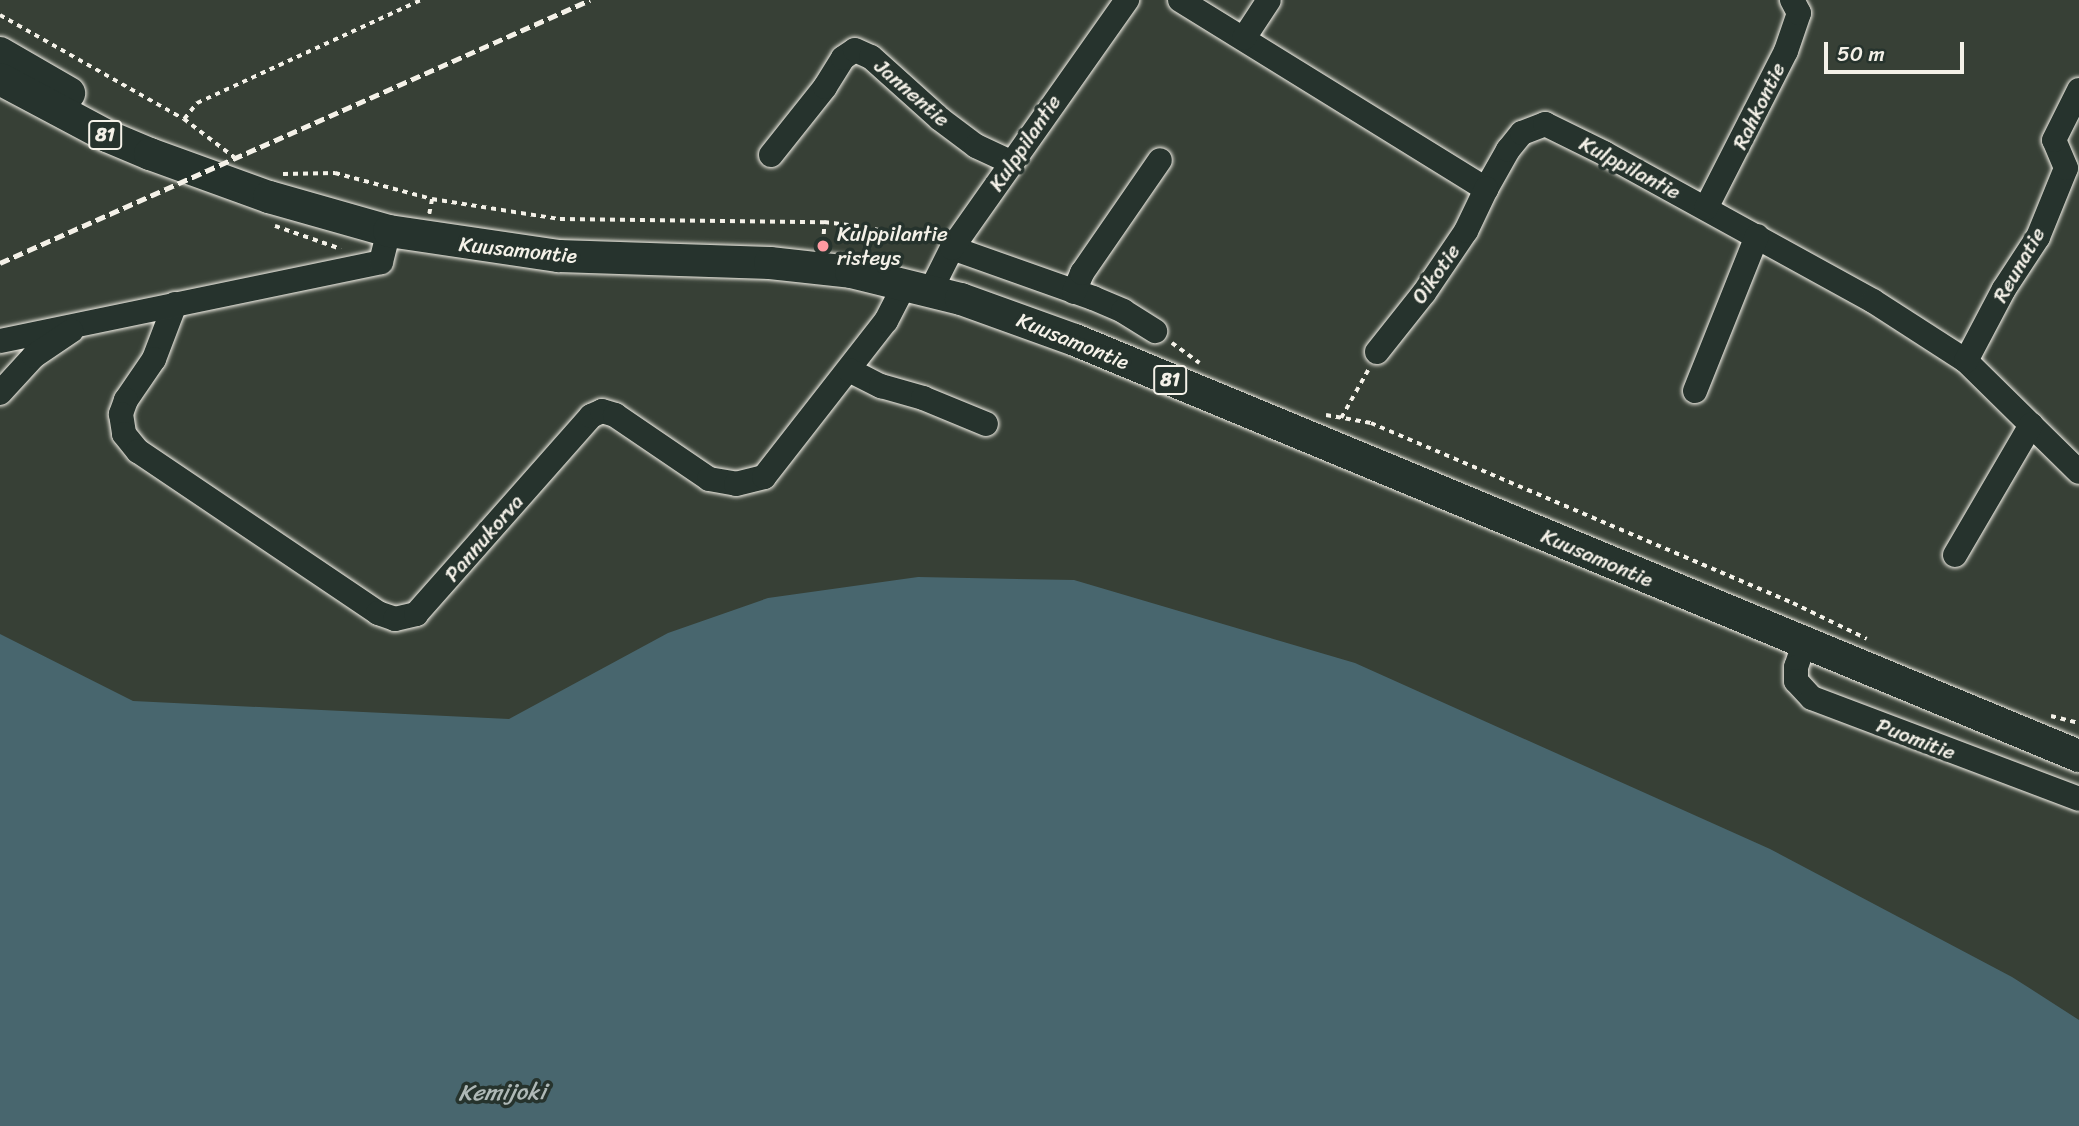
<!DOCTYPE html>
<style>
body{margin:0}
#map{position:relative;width:2079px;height:1126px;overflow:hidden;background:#374036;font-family:Sriracha,sans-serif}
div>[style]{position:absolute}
.water>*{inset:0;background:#48666e}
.path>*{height:3.5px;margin-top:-1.75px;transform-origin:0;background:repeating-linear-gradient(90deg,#f4f1e8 0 5px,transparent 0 10px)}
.roads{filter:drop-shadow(0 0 2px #f4f1e8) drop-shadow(0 0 2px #f4f1e8)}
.minor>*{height:24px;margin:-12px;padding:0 12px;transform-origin:12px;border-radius:12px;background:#26332d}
.major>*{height:32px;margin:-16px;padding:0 16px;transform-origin:16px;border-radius:16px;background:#26332d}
.rail>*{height:5px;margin-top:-2.5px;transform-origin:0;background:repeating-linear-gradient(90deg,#f4f1e8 0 10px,transparent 0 15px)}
.dots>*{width:19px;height:19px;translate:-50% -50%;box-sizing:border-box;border:4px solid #26332d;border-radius:50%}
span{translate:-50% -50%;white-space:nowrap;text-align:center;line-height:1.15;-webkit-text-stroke:7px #26332d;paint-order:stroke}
.shield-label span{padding:2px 5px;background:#26332d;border:2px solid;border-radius:5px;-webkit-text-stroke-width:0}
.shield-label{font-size:19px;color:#f4f1e8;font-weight:700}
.street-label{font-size:21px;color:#f4f1e8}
.poi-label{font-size:21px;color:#f4f1e8}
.left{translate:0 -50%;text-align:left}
.water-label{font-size:23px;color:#afb9b7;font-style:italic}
.scale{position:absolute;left:1824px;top:42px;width:140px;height:32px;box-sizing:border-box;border:4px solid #f4f1e8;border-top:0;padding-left:9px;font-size:21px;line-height:24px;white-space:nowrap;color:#f4f1e8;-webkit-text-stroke:5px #26332d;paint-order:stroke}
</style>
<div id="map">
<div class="water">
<div style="clip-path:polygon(918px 577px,1074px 580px,1355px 663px,1770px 849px,2012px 977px,2079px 1020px,2079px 1126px,0 1126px,0 634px,133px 701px,509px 719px,668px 633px,768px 598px)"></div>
</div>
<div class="path">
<div style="left:0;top:15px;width:211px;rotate:29.5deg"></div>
<div style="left:184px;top:119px;width:63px;rotate:37.2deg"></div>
<div style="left:184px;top:119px;width:21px;rotate:-51deg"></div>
<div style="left:197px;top:103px;width:247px;rotate:-24.7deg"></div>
<div style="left:283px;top:174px;width:52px;rotate:-1.1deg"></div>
<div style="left:335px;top:173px;width:100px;rotate:15deg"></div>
<div style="left:432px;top:199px;width:130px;rotate:8.9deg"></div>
<div style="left:560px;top:219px;width:264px;rotate:0.7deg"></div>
<div style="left:824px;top:222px;width:41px;rotate:7deg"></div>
<div style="left:865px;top:227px;width:70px;rotate:12.4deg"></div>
<div style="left:429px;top:214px;width:15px;rotate:-79deg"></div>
<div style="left:275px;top:226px;width:70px;rotate:19.2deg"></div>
<div style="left:823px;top:244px;width:22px;rotate:-87deg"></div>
<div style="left:1172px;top:343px;width:34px;rotate:36deg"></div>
<div style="left:1326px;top:415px;width:46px;rotate:10.1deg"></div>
<div style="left:1371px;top:423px;width:459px;rotate:23.1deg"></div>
<div style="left:1793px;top:603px;width:82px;rotate:25.9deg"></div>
<div style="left:1341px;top:418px;width:55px;rotate:-60.6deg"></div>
<div style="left:2051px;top:716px;width:29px;rotate:14deg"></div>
</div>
<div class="roads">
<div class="minor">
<div style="left:1180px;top:0;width:360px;rotate:31.7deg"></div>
<div style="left:1486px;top:189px;width:45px;rotate:-60.6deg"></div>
<div style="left:1508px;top:150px;width:22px;rotate:-51deg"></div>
<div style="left:1522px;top:133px;width:25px;rotate:-21deg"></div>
<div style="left:1545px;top:124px;width:66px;rotate:26.2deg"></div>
<div style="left:1604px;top:153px;width:307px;rotate:28.8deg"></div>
<div style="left:1873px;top:301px;width:111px;rotate:32.8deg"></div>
<div style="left:1966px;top:361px;width:158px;rotate:44.5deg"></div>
<div style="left:1244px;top:38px;width:45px;rotate:-56.7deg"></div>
<div style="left:771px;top:155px;width:87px;rotate:-51.5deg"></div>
<div style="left:825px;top:87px;width:34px;rotate:-58deg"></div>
<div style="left:843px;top:58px;width:14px;rotate:-34deg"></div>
<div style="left:855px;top:50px;width:17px;rotate:24deg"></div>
<div style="left:871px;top:57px;width:93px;rotate:41.9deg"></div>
<div style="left:940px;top:119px;width:45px;rotate:36.9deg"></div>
<div style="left:976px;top:146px;width:40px;rotate:25deg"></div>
<div style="left:1706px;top:208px;width:176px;rotate:-63deg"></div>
<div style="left:1786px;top:51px;width:40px;rotate:-71.1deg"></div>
<div style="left:1799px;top:13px;width:15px;rotate:-118deg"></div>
<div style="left:952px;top:248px;width:150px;rotate:19.5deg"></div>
<div style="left:1093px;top:298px;width:33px;rotate:23deg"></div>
<div style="left:1123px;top:311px;width:38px;rotate:32deg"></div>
<div style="left:931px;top:290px;width:47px;rotate:-63.4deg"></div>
<div style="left:952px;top:248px;width:304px;rotate:-54.8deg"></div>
<div style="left:1074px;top:292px;width:21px;rotate:-67deg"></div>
<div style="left:1082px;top:273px;width:137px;rotate:-55.4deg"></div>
<div style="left:175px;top:304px;width:59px;rotate:110.9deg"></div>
<div style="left:154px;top:359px;width:50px;rotate:124.3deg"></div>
<div style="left:126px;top:400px;width:15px;rotate:110deg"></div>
<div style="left:121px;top:414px;width:20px;rotate:81deg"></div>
<div style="left:124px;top:434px;width:22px;rotate:51deg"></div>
<div style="left:138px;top:451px;width:290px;rotate:34deg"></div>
<div style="left:378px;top:613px;width:18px;rotate:19deg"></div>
<div style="left:395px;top:619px;width:22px;rotate:-13deg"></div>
<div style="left:416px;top:614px;width:264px;rotate:-48.5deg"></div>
<div style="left:591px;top:416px;width:12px;rotate:-24deg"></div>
<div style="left:602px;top:411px;width:14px;rotate:17deg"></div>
<div style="left:615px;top:415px;width:114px;rotate:34.2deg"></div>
<div style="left:709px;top:479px;width:27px;rotate:10deg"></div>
<div style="left:736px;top:484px;width:29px;rotate:-14deg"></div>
<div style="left:764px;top:477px;width:198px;rotate:-52deg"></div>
<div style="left:886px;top:321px;width:42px;rotate:-62.8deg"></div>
<div style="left:0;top:341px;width:389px;rotate:-11.7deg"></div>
<div style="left:381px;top:262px;width:32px;rotate:-76deg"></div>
<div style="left:1377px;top:352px;width:75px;rotate:-51.5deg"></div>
<div style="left:1424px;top:293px;width:75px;rotate:-55.9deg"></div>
<div style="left:1466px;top:231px;width:47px;rotate:-64.5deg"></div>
<div style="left:1966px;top:361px;width:81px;rotate:-62.2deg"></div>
<div style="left:2004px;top:289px;width:62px;rotate:-56.8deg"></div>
<div style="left:2038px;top:237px;width:74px;rotate:-67.9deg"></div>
<div style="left:2066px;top:168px;width:30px;rotate:-113deg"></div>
<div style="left:2054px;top:140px;width:56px;rotate:-63.4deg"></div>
<div style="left:849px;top:370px;width:36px;rotate:27deg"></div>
<div style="left:881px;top:386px;width:44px;rotate:15.9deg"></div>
<div style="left:923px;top:398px;width:68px;rotate:22.4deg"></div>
<div style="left:1695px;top:391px;width:167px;rotate:-68.2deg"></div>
<div style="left:0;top:393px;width:50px;rotate:-47.4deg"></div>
<div style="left:34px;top:356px;width:45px;rotate:-34deg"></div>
<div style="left:1955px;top:555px;width:151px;rotate:-59.7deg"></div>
<div style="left:1804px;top:644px;width:24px;rotate:109deg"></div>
<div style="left:1796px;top:667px;width:14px;rotate:90deg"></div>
<div style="left:1796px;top:681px;width:23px;rotate:47deg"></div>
<div style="left:1812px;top:698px;width:285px;rotate:20.7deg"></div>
</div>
<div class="major">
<div style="left:0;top:53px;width:80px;rotate:30.1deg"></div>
<div style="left:0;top:79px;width:121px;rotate:28deg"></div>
<div style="left:107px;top:136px;width:47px;rotate:22.7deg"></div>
<div style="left:150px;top:154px;width:127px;rotate:19.9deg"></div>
<div style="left:269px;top:197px;width:125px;rotate:15.8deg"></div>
<div style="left:389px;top:231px;width:172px;rotate:8.4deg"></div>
<div style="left:559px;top:256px;width:211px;rotate:1.9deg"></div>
<div style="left:770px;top:263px;width:81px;rotate:6.3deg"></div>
<div style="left:851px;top:272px;width:113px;rotate:13.8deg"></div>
<div style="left:961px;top:299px;width:121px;rotate:19.8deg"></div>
<div style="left:1075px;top:340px;width:1087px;rotate:22.51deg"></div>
</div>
</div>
<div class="rail">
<div style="left:0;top:263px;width:646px;rotate:-24.03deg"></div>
</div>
<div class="dots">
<div style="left:823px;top:246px;background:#ff9aa2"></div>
</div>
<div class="shield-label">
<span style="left:105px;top:135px">81</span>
<span style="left:1170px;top:380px">81</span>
</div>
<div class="street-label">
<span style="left:912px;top:93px;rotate:41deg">Jannentie</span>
<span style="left:1759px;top:106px;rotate:-64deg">Rahkontie</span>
<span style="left:1025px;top:143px;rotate:-56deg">Kulppilantie</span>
<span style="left:1630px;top:168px;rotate:28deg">Kulppilantie</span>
<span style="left:518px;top:250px;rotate:6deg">Kuusamontie</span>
<span style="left:2019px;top:265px;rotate:-60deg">Reunatie</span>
<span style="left:1436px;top:274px;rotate:-55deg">Oikotie</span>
<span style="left:1073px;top:341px;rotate:22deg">Kuusamontie</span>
<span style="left:484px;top:538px;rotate:-49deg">Pannukorva</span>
<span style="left:1597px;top:558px;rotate:23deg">Kuusamontie</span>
<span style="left:1916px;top:739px;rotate:21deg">Puomitie</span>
</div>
<div class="poi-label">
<span class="left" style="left:837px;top:246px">Kulppilantie<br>risteys</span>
</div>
<div class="water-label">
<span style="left:502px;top:1093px;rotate:-1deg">Kemijoki</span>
</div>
<div class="scale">50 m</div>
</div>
